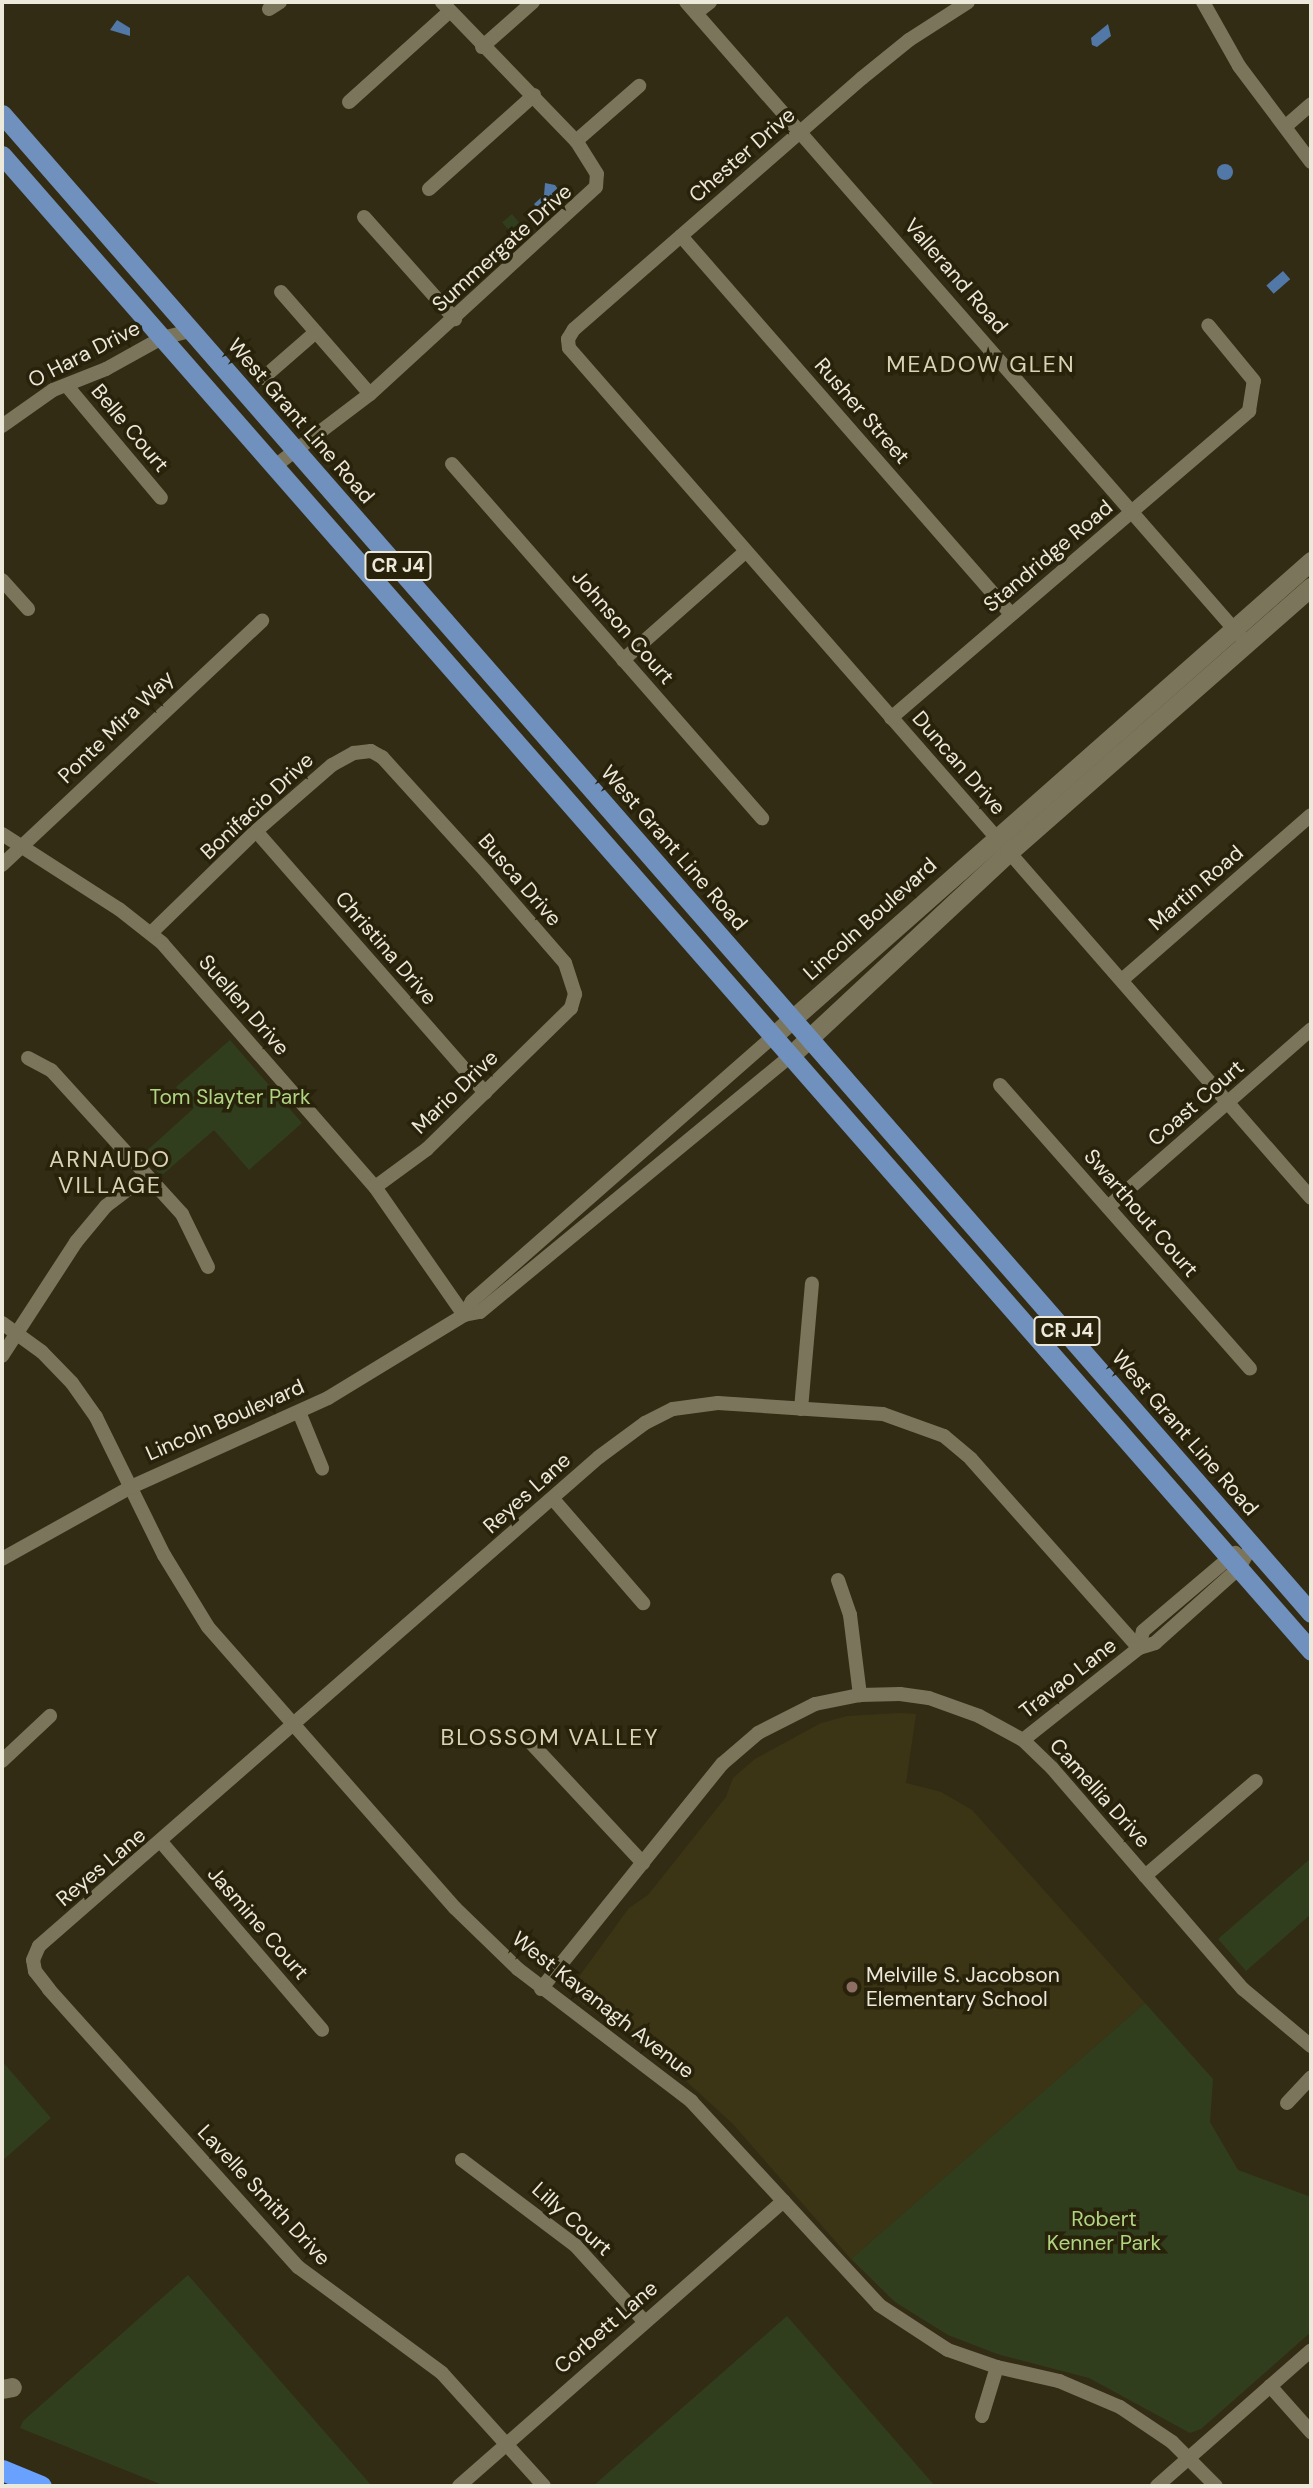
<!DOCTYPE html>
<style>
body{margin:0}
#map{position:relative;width:1313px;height:2488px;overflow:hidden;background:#322c15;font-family:"DM Sans",sans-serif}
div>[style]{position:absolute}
.built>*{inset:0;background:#3c3515}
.green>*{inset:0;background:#303e1e;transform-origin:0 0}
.water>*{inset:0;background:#5178a6;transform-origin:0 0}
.round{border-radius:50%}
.minor>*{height:14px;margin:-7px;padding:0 7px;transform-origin:7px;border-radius:7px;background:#7b755b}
.tertiary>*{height:19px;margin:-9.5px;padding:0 9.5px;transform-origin:9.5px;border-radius:9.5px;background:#7b755b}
.primary>*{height:19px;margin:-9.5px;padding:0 9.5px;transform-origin:9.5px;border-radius:9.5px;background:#7090bd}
.motorway>*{height:21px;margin:-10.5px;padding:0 10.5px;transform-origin:10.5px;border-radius:10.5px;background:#69a2fe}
.dots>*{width:19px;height:19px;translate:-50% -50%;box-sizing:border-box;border:4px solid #28220b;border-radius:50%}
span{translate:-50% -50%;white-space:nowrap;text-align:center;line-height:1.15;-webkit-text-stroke:7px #28220b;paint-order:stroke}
.shield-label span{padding:2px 5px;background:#28220b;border:2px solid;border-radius:5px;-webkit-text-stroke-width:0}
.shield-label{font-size:19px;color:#ece8da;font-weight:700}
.street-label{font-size:21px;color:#ece8da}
.park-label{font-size:21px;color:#b0d482}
.poi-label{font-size:21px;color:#ece8da}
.left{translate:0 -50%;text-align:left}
.neighbourhood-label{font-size:23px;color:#d9d2b5;letter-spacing:2px}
.frame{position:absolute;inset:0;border:4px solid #ece8da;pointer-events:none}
</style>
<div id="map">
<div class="built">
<div style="clip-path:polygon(900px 1713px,916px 1714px,906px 1783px,941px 1792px,972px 1810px,1145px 2003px,851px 2259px,733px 2124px,674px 2070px,580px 2002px,573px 1985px,629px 1908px,648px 1895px,726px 1797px,733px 1778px,755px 1759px,821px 1723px,848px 1716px)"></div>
</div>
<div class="green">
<div style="left:512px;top:214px;width:26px;height:13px;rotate:50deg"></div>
<div style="clip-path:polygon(230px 1040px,302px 1123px,249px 1170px,214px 1130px,161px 1176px,142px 1155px,194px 1108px,176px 1087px)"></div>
<div style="clip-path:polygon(1311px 1858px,1311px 1914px,1246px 1971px,1218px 1939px)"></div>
<div style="clip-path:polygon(1145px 2003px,1213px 2079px,1210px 2122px,1238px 2170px,1311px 2197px,1311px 2332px,1201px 2429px,1190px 2433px,1089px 2378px,997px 2354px,948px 2335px,895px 2302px,851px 2259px)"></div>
<div style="clip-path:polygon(2px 2061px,51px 2118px,2px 2161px)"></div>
<div style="clip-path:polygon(188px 2275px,372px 2486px,165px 2486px,20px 2428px,23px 2421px)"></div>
<div style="clip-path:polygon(787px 2316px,935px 2486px,593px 2486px)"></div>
</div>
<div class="water">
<div style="clip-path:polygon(117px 20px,130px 28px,130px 36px,110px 30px)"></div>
<div style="clip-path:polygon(1108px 24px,1111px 36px,1097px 47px,1092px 45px,1091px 38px)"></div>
<div class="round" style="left:1217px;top:164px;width:16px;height:16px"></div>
<div style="clip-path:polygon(545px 183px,555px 185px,564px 197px,543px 215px,534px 204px,544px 195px)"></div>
<div style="left:1283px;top:271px;width:11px;height:22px;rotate:49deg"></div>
</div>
<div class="minor">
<div style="left:686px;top:2px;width:842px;rotate:48.85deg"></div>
<div style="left:968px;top:2px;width:70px;rotate:147.2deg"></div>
<div style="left:909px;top:40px;width:60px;rotate:141deg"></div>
<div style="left:862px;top:78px;width:382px;rotate:138.9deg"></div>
<div style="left:574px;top:329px;width:12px;rotate:121deg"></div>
<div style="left:568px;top:339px;width:9px;rotate:84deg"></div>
<div style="left:569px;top:348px;width:1128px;rotate:48.88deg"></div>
<div style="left:1203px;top:2px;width:73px;rotate:60.6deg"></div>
<div style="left:1239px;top:66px;width:120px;rotate:53.1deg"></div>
<div style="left:269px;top:9px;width:13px;rotate:-32deg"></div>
<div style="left:696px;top:13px;width:18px;rotate:-38deg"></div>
<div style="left:482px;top:47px;width:68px;rotate:-41.4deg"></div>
<div style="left:349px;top:102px;width:135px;rotate:-42deg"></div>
<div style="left:1286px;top:126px;width:33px;rotate:-41deg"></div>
<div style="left:576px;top:141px;width:84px;rotate:-41.1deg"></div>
<div style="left:429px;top:189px;width:141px;rotate:-41.8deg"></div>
<div style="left:364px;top:217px;width:137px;rotate:48.3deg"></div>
<div style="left:681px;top:236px;width:500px;rotate:48.89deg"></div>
<div style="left:281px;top:292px;width:135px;rotate:48.9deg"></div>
<div style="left:263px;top:378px;width:70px;rotate:-41deg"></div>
<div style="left:67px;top:386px;width:146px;rotate:50deg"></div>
<div style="left:2px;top:426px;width:62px;rotate:-35.2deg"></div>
<div style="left:53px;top:390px;width:57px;rotate:-21.6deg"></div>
<div style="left:106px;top:369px;width:64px;rotate:-29deg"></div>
<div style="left:162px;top:338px;width:30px;rotate:-14deg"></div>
<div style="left:452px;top:464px;width:471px;rotate:48.8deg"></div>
<div style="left:275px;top:466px;width:119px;rotate:-37.2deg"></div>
<div style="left:370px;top:394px;width:306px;rotate:-42.5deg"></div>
<div style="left:596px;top:187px;width:13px;rotate:-86deg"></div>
<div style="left:597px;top:174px;width:39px;rotate:-122deg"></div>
<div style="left:576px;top:141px;width:193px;rotate:-134deg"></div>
<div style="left:2px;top:580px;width:39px;rotate:48deg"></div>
<div style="left:623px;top:660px;width:163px;rotate:-41.5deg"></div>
<div style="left:891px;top:718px;width:472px;rotate:-40.6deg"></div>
<div style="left:1249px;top:411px;width:30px;rotate:-81deg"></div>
<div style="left:1254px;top:381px;width:72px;rotate:-129.4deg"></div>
<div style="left:256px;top:831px;width:348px;rotate:48.8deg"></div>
<div style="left:2px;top:834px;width:139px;rotate:32.7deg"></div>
<div style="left:119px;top:909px;width:55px;rotate:38.3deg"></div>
<div style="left:162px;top:943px;width:324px;rotate:48.9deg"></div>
<div style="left:375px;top:1187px;width:156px;rotate:55.2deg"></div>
<div style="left:2px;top:865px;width:357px;rotate:-43.2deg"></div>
<div style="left:151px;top:933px;width:146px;rotate:-44.2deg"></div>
<div style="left:256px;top:831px;width:101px;rotate:-41deg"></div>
<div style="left:332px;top:765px;width:25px;rotate:-29deg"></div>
<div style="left:354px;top:753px;width:17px;rotate:-7deg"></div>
<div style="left:371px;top:751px;width:13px;rotate:29deg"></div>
<div style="left:382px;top:757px;width:156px;rotate:47.8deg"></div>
<div style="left:487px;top:873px;width:119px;rotate:49.1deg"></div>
<div style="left:565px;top:963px;width:33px;rotate:72deg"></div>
<div style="left:575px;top:994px;width:15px;rotate:106deg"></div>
<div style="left:571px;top:1008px;width:202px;rotate:135.6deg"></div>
<div style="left:427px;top:1149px;width:64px;rotate:143.8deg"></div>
<div style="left:1123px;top:979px;width:249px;rotate:-41.1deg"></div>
<div style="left:28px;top:1058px;width:26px;rotate:28deg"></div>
<div style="left:51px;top:1070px;width:195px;rotate:47.7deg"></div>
<div style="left:182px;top:1214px;width:59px;rotate:63.9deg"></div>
<div style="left:1000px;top:1085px;width:378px;rotate:48.6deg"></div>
<div style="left:1108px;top:1207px;width:270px;rotate:-41.2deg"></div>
<div style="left:464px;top:1315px;width:16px;rotate:-60deg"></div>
<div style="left:472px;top:1301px;width:400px;rotate:-41.3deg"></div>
<div style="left:2px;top:1323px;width:49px;rotate:35.9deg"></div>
<div style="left:42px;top:1352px;width:43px;rotate:45.9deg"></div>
<div style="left:72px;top:1383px;width:42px;rotate:54.8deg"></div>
<div style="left:96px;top:1417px;width:154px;rotate:63.8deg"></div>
<div style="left:164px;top:1555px;width:84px;rotate:58.6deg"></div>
<div style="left:208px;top:1627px;width:374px;rotate:48.7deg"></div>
<div style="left:455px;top:1908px;width:88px;rotate:44.1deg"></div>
<div style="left:518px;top:1969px;width:218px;rotate:37.3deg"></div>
<div style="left:691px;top:2101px;width:277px;rotate:47.3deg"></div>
<div style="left:879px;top:2305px;width:82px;rotate:33.1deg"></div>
<div style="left:948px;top:2350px;width:52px;rotate:19.1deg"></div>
<div style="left:997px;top:2367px;width:64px;rotate:12.7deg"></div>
<div style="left:1059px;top:2381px;width:66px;rotate:23.1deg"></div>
<div style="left:1120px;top:2407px;width:63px;rotate:33.9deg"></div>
<div style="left:1172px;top:2442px;width:62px;rotate:45deg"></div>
<div style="left:2px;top:1356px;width:136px;rotate:-57deg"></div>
<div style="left:76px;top:1242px;width:47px;rotate:-50.2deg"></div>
<div style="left:106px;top:1206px;width:48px;rotate:-37.3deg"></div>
<div style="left:801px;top:1409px;width:126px;rotate:-85deg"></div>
<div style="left:299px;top:1412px;width:61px;rotate:67.7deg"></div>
<div style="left:553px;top:1499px;width:138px;rotate:49.1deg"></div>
<div style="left:2px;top:1559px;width:148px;rotate:-29.2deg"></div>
<div style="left:131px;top:1487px;width:216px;rotate:-24.3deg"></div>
<div style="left:328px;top:1398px;width:159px;rotate:-31.4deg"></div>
<div style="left:464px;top:1315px;width:16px;rotate:-11deg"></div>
<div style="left:480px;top:1312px;width:401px;rotate:-39.5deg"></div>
<div style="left:838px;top:1580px;width:37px;rotate:71deg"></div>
<div style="left:850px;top:1615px;width:81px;rotate:82.9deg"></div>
<div style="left:1139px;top:1648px;width:17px;rotate:-77deg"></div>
<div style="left:1143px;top:1631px;width:121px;rotate:-40.3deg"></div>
<div style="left:1023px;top:1740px;width:148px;rotate:-38.4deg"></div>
<div style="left:1139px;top:1648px;width:17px;rotate:-17deg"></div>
<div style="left:1155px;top:1643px;width:113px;rotate:-41.8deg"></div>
<div style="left:1239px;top:1568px;width:26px;rotate:-61deg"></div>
<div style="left:532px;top:1744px;width:163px;rotate:47deg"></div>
<div style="left:2px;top:1761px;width:66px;rotate:-43.2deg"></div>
<div style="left:162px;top:1843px;width:246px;rotate:49.4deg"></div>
<div style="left:1145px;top:1876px;width:146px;rotate:-40.6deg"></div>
<div style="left:541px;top:1989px;width:289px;rotate:-51.2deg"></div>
<div style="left:722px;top:1764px;width:48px;rotate:-40.7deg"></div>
<div style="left:758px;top:1733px;width:64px;rotate:-27deg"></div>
<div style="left:815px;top:1704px;width:46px;rotate:-11.3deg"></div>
<div style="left:860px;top:1695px;width:40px;rotate:-1.4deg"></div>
<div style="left:900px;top:1694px;width:29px;rotate:8deg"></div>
<div style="left:929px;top:1698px;width:53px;rotate:19.8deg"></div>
<div style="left:979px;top:1716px;width:50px;rotate:28.6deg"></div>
<div style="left:1023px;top:1740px;width:40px;rotate:44deg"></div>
<div style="left:1052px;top:1768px;width:292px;rotate:49.2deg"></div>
<div style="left:1243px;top:1989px;width:89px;rotate:40deg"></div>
<div style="left:1287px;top:2103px;width:35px;rotate:-47deg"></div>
<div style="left:462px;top:2160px;width:141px;rotate:37deg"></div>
<div style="left:575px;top:2245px;width:103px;rotate:47.8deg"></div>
<div style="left:1270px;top:2386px;width:62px;rotate:48.3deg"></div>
<div style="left:982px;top:2416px;width:51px;rotate:-73deg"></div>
<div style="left:459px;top:2486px;width:432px;rotate:-41.3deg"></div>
<div style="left:544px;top:2486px;width:152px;rotate:-132.1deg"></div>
<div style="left:442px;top:2373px;width:179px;rotate:-143.6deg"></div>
<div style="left:298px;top:2267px;width:373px;rotate:-131.9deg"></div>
<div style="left:49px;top:1989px;width:23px;rotate:-128deg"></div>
<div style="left:35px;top:1971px;width:11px;rotate:-100deg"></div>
<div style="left:33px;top:1960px;width:15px;rotate:-67deg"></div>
<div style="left:39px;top:1946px;width:743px;rotate:-41.13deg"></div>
<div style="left:599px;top:1457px;width:57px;rotate:-36.5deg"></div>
<div style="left:645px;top:1423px;width:31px;rotate:-27deg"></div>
<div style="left:673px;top:1409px;width:45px;rotate:-7.6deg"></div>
<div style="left:718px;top:1403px;width:165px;rotate:3.8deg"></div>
<div style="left:883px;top:1414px;width:65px;rotate:19.8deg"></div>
<div style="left:944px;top:1436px;width:35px;rotate:40deg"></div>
<div style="left:971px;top:1459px;width:253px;rotate:48.4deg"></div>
<div style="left:1157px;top:2486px;width:205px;rotate:-41.4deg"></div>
</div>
<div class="tertiary">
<div style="left:772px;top:1037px;width:719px;rotate:-41.45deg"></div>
<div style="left:789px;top:1057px;width:301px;rotate:-43deg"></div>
<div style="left:1009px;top:852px;width:402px;rotate:-41.3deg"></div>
<div style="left:2px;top:2389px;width:10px;rotate:-11deg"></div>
</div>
<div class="primary">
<div style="left:2px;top:114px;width:1990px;rotate:48.87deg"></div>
<div style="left:2px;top:155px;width:1988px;rotate:48.81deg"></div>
</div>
<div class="motorway">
<div style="left:2px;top:2470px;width:42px;rotate:22.3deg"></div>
</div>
<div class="dots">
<div style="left:852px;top:1987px;background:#8d6e63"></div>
</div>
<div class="shield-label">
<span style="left:398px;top:566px">CR J4</span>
<span style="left:1067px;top:1331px">CR J4</span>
</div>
<div class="street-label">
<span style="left:742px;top:155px;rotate:-41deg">Chester Drive</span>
<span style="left:502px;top:248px;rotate:-42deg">Summergate Drive</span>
<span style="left:956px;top:276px;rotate:49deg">Vallerand Road</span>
<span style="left:84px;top:354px;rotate:-27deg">O Hara Drive</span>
<span style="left:862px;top:411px;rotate:49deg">Rusher Street</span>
<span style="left:301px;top:421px;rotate:49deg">West Grant Line Road</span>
<span style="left:130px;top:428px;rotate:50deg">Belle Court</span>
<span style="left:1048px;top:556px;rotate:-40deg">Standridge Road</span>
<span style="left:623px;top:627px;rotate:49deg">Johnson Court</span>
<span style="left:116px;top:727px;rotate:-44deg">Ponte Mira Way</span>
<span style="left:959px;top:763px;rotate:49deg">Duncan Drive</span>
<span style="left:257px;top:806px;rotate:-43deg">Bonifacio Drive</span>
<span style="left:674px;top:848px;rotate:49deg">West Grant Line Road</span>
<span style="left:520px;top:880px;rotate:49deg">Busca Drive</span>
<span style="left:1196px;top:888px;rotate:-41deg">Martin Road</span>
<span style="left:870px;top:919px;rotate:-42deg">Lincoln Boulevard</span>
<span style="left:386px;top:948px;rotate:49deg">Christina Drive</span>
<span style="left:244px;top:1005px;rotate:49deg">Suellen Drive</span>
<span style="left:455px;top:1092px;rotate:-44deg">Mario Drive</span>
<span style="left:1196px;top:1103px;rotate:-41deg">Coast Court</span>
<span style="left:1141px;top:1213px;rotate:49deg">Swarthout Court</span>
<span style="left:225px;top:1420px;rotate:-24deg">Lincoln Boulevard</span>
<span style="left:1185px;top:1433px;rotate:49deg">West Grant Line Road</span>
<span style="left:527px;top:1493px;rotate:-42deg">Reyes Lane</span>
<span style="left:1068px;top:1678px;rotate:-38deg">Travao Lane</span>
<span style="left:1100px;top:1793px;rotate:48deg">Camellia Drive</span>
<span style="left:101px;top:1867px;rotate:-40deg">Reyes Lane</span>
<span style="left:258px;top:1923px;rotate:49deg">Jasmine Court</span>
<span style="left:603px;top:2005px;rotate:38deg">West Kavanagh Avenue</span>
<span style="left:264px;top:2195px;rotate:47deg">Lavelle Smith Drive</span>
<span style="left:572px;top:2219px;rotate:42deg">Lilly Court</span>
<span style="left:606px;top:2327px;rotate:-41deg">Corbett Lane</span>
</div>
<div class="park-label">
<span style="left:230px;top:1097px">Tom Slayter Park</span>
<span style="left:1104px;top:2231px">Robert<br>Kenner Park</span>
</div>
<div class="poi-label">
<span class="left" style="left:866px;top:1987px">Melville S. Jacobson<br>Elementary School</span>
</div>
<div class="neighbourhood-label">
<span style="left:981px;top:364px">MEADOW GLEN</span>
<span style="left:110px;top:1172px">ARNAUDO<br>VILLAGE</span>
<span style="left:550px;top:1737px">BLOSSOM VALLEY</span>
</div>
<div class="frame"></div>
</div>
